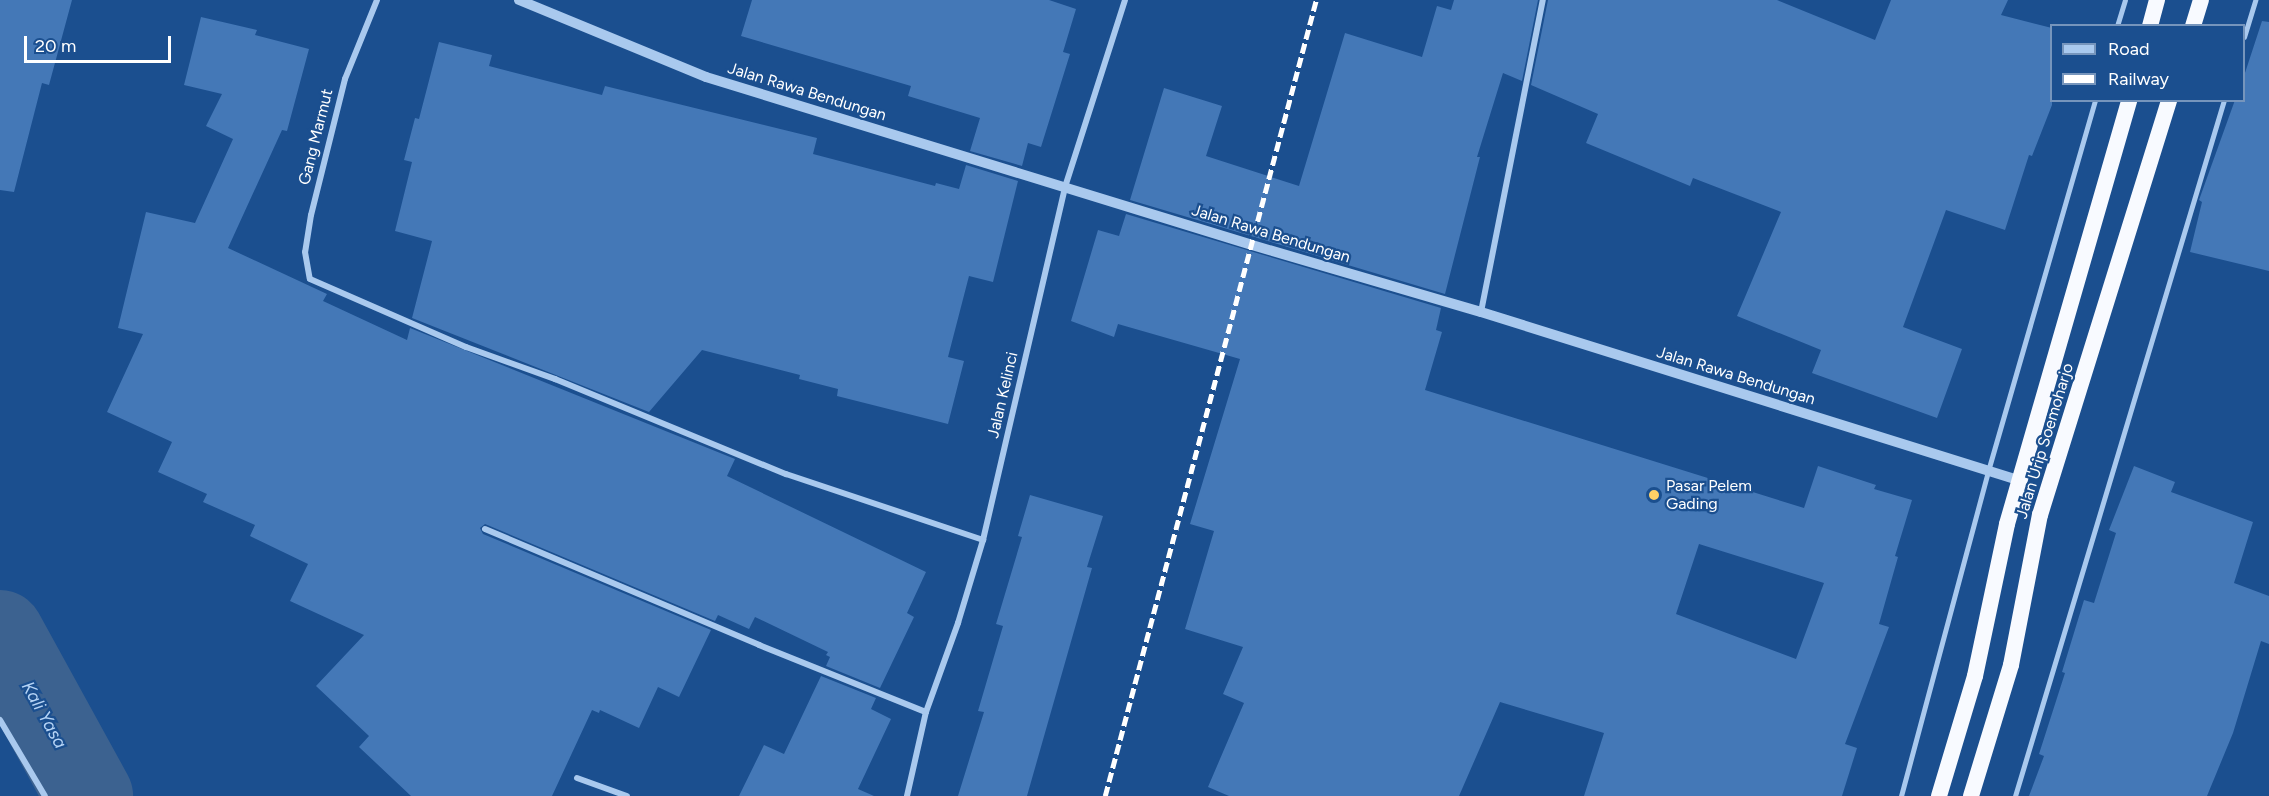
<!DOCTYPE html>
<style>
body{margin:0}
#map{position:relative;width:2269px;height:796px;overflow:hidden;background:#1b4f8f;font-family:Figtree,sans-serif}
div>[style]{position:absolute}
.river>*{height:88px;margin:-44px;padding:0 44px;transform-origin:44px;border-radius:44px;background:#3c6290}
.building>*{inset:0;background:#4478b7}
.pedestrian>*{height:5px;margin:-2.5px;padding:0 2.5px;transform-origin:2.5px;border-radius:2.5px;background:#a9c9ee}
.minor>*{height:6px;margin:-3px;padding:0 3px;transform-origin:3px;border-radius:3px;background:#a9c9ee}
.tertiary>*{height:10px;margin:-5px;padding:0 5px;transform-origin:5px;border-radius:5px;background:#a9c9ee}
.trunk>*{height:16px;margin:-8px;padding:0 8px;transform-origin:8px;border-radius:8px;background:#f8faff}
.rail>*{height:4.5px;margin-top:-2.25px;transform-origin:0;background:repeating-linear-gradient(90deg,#fff 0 10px,transparent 0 14.5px)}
.dots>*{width:16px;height:16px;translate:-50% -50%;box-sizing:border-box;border:3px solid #1b4f8f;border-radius:50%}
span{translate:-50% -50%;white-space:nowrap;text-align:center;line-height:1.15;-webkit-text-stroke:4.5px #1b4f8f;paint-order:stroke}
.street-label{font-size:16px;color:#fff}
.poi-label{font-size:16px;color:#fff}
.left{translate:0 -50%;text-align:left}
.water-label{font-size:18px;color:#b5d3f5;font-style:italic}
.legend{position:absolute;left:2050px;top:24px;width:195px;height:78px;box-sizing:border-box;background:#1b4f8f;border:2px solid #7695bc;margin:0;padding:8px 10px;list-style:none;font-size:18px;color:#fff}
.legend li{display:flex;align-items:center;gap:12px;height:30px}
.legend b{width:30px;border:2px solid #7695bc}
.scale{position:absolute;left:24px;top:36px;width:147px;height:27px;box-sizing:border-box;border:3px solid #fff;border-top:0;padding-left:8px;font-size:18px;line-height:21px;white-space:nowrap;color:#fff;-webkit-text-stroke:4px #1b4f8f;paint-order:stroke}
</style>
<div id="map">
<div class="river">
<div style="left:0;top:634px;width:185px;rotate:61.2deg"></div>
</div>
<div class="building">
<div style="clip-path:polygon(0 0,72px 0,49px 85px,42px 83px,14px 192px,0 190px)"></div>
<div style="clip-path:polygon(752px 0,1049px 0,1076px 9px,1063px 52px,1070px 54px,1041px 147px,1028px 143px,1022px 166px,970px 151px,980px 118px,908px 96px,911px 86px,741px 36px)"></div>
<div style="clip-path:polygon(1454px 0,1538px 0,1522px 81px,1503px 73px,1477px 157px,1480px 157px,1445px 294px,1130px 200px,1164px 88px,1222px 106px,1206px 156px,1299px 186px,1345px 33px,1422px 57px,1437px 6px,1451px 10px)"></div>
<div style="clip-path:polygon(1548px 0,1777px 0,1875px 40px,1891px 0,2008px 0,2001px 15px,2052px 28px,2052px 105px,2032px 156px,2029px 155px,2005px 230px,1946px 210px,1903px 327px,1962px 349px,1937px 418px,1812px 373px,1821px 350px,1737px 316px,1781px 212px,1693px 178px,1690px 186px,1586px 143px,1598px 114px,1531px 85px)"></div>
<div style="clip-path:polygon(201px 17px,257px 30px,255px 35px,309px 49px,287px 131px,282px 130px,228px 248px,327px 294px,323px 301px,407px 340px,410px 328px,735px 459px,727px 476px,926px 572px,907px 613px,914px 617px,880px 688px,826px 666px,830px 657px,826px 655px,828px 652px,755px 617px,749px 629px,718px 615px,715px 621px,485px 524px,480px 528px,483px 534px,711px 630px,679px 697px,658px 687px,639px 728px,600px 710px,599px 713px,592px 710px,552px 796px,411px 796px,359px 747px,369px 736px,316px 686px,364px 635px,290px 601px,308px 564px,250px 536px,255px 525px,203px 502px,207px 494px,158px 472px,172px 442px,107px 412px,143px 334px,118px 328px,146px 212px,195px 223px,233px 139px,206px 126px,222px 94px,184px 85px)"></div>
<div style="clip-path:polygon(2262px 21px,2269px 22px,2269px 271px,2190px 252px,2202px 202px,2199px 200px,2235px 100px,2244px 100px,2244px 76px)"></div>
<div style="clip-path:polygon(439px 42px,492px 55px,489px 66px,602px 95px,605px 86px,817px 138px,813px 154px,935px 186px,936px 183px,959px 189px,966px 165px,1018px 181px,993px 282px,969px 276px,948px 357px,964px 361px,948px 424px,837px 396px,838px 389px,799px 379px,800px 375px,702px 350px,649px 412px,412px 318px,432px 241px,395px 231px,412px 162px,404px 160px,415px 118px,419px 119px)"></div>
<div style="clip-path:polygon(evenodd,1126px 214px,1441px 308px,1436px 330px,1442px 332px,1425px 390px,1804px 508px,1818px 466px,1876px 485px,1874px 489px,1912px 500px,1895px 556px,1898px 557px,1879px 624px,1889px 627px,1845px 744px,1857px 748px,1842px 796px,1584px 796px,1604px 733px,1500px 702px,1459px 796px,1229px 796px,1208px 787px,1244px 703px,1223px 694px,1243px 647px,1185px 629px,1214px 531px,1190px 524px,1240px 359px,1118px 324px,1114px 337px,1071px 321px,1098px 230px,1119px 236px,1126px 214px,1699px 544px,1824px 583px,1796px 659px,1676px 614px,1699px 544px)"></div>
<div style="clip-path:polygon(2134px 466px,2175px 482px,2171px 492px,2253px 522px,2234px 583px,2269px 596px,2269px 644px,2261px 641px,2233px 733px,2207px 796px,2029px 796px,2044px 756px,2039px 754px,2065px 673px,2062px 672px,2084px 600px,2094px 603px,2116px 533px,2109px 530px)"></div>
<div style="clip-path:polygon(1030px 495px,1103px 516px,1087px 567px,1092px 568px,1027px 796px,958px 796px,984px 712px,978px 711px,1003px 626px,996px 624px,1022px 537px,1018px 536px)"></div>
<div style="clip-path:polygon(821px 676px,876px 698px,871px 709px,891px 719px,858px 789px,874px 796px,739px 796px,764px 745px,784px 754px)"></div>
</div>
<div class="pedestrian">
<div style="left:2117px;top:26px;width:27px;rotate:-73deg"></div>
<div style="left:2244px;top:37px;width:39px;rotate:-73deg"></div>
<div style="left:1901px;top:796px;width:336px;rotate:-75deg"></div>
<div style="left:1988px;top:471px;width:386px;rotate:-73.9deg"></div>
<div style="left:2015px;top:796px;width:727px;rotate:-73.29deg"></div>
</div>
<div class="minor">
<div style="left:377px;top:0;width:85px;rotate:112.1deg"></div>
<div style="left:345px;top:79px;width:140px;rotate:104deg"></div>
<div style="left:311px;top:215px;width:37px;rotate:99deg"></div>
<div style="left:305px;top:252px;width:27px;rotate:80deg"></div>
<div style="left:310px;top:279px;width:170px;rotate:23.6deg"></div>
<div style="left:466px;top:347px;width:95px;rotate:19.8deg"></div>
<div style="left:555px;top:379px;width:250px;rotate:22.4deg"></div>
<div style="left:786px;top:474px;width:208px;rotate:18.5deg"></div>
<div style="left:1481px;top:312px;width:318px;rotate:-78.8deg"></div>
<div style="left:485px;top:529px;width:298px;rotate:22.9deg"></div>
<div style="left:759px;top:645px;width:180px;rotate:21.9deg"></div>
<div style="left:0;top:720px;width:88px;rotate:59.4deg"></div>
<div style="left:577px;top:778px;width:53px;rotate:19.8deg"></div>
<div style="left:907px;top:796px;width:86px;rotate:-77.3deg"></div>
<div style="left:926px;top:712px;width:95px;rotate:-70.2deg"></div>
<div style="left:958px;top:623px;width:87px;rotate:-73.2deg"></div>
<div style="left:983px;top:540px;width:362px;rotate:-76.9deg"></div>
<div style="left:1065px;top:187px;width:196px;rotate:-72.2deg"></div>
</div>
<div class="tertiary">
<div style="left:519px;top:0;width:202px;rotate:22.4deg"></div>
<div style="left:706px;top:77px;width:571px;rotate:17.1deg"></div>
<div style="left:1252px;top:245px;width:239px;rotate:16.3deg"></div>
<div style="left:1481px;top:312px;width:566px;rotate:17.38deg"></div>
</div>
<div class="trunk">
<div style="left:2150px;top:26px;width:27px;rotate:-75deg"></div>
<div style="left:2193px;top:26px;width:27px;rotate:-73deg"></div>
<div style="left:1939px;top:796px;width:125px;rotate:-73.3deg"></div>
<div style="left:1975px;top:676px;width:155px;rotate:-78.1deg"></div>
<div style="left:2007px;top:524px;width:441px;rotate:-73.9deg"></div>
<div style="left:1971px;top:796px;width:137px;rotate:-73deg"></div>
<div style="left:2011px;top:665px;width:153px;rotate:-79.1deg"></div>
<div style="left:2040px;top:515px;width:435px;rotate:-72.7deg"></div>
</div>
<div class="rail">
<div style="left:1105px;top:796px;width:823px;rotate:-75.15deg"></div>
</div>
<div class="dots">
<div style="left:1654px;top:495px;background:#ffd166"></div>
</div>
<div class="street-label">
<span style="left:807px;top:92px;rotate:17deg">Jalan Rawa Bendungan</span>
<span style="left:316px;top:137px;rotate:-76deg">Gang Marmut</span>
<span style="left:1271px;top:234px;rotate:17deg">Jalan Rawa Bendungan</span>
<span style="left:1736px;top:376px;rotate:17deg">Jalan Rawa Bendungan</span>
<span style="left:1003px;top:395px;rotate:-77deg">Jalan Kelinci</span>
<span style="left:2045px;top:441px;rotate:-73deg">Jalan Urip Soemoharjo</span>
</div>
<div class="poi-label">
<span class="left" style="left:1666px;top:495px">Pasar Pelem<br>Gading</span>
</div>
<div class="water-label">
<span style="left:44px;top:715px;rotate:61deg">Kali Yasa</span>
</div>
<ul class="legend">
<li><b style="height:8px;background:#a9c9ee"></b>Road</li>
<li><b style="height:8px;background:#fff"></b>Railway</li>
</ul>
<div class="scale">20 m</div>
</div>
